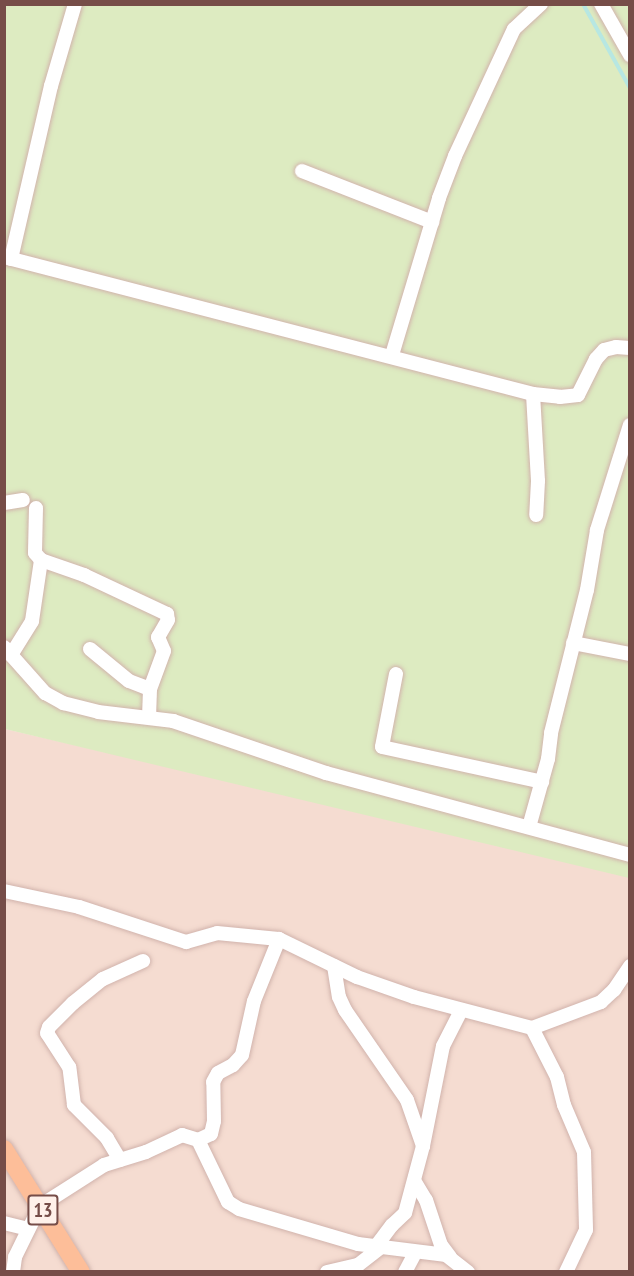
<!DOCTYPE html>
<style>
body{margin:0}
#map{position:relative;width:634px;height:1276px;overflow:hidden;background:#fdece3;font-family:"PT Sans Narrow",sans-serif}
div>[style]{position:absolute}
.residential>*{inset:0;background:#f5dcd1}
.green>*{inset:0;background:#ddebc1}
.stream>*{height:4px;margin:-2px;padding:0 2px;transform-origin:2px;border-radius:2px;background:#b7e7e2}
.roads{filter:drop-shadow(0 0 2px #d1b3ac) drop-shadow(0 0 2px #d1b3ac)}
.minor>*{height:14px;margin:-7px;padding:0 7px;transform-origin:7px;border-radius:7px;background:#fff}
.major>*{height:18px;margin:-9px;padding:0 9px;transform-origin:9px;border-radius:9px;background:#fdbe99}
span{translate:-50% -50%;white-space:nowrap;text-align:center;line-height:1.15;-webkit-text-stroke:6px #fff1ea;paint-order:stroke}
.shield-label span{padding:2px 4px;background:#fff1ea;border:2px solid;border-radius:4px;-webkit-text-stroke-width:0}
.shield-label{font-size:20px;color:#764d48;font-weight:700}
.frame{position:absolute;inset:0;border:6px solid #764d48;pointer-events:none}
</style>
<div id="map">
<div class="residential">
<div style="clip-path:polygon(629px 358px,629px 1271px,5px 1272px,5px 729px,265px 789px)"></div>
</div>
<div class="green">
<div style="clip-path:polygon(5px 5px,629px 5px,629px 878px,5px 729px)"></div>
</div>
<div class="stream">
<div style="left:583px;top:4px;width:96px;rotate:60.8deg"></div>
</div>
<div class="roads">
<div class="minor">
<div style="left:601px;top:4px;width:59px;rotate:60.4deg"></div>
<div style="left:302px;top:171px;width:140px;rotate:21.4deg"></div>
<div style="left:4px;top:257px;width:546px;rotate:14.52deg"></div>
<div style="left:533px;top:394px;width:27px;rotate:6deg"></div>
<div style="left:560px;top:397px;width:18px;rotate:-6deg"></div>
<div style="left:578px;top:395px;width:40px;rotate:-63.4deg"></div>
<div style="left:596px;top:359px;width:12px;rotate:-48deg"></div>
<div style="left:604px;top:350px;width:12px;rotate:-14deg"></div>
<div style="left:616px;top:347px;width:14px;rotate:4deg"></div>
<div style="left:11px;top:259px;width:178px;rotate:-77deg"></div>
<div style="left:51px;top:86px;width:85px;rotate:-73.7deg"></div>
<div style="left:392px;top:355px;width:164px;rotate:-73.3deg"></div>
<div style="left:439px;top:198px;width:45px;rotate:-69.1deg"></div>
<div style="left:455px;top:156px;width:140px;rotate:-65.1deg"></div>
<div style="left:514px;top:29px;width:37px;rotate:-43deg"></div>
<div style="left:533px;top:394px;width:87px;rotate:86.7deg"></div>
<div style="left:538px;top:481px;width:34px;rotate:93deg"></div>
<div style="left:4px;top:503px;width:19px;rotate:-9deg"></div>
<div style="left:36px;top:508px;width:45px;rotate:91.3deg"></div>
<div style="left:35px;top:553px;width:9px;rotate:49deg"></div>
<div style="left:573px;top:643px;width:58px;rotate:10.9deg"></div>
<div style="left:4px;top:647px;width:62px;rotate:48.3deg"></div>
<div style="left:45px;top:693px;width:21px;rotate:29deg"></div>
<div style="left:63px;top:703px;width:36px;rotate:14deg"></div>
<div style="left:98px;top:712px;width:76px;rotate:6.8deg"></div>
<div style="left:173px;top:721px;width:162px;rotate:18.8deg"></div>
<div style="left:326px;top:773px;width:315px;rotate:15.1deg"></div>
<div style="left:90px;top:649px;width:50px;rotate:39.4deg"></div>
<div style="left:129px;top:681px;width:22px;rotate:21deg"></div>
<div style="left:11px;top:655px;width:40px;rotate:-58deg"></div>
<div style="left:32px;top:621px;width:62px;rotate:-81.6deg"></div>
<div style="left:41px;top:560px;width:46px;rotate:19.2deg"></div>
<div style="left:84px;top:575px;width:92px;rotate:25.2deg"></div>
<div style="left:167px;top:614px;width:6px;rotate:81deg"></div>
<div style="left:168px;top:620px;width:20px;rotate:120deg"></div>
<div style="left:158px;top:637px;width:15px;rotate:67deg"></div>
<div style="left:164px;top:651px;width:40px;rotate:110.2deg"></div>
<div style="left:150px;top:689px;width:28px;rotate:92deg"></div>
<div style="left:396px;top:674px;width:74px;rotate:100.9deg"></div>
<div style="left:382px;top:747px;width:164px;rotate:12.3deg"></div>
<div style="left:529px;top:827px;width:71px;rotate:-74.4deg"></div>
<div style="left:548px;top:759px;width:26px;rotate:-83deg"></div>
<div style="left:551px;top:733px;width:147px;rotate:-75.9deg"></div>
<div style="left:587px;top:590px;width:61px;rotate:-80.5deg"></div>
<div style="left:597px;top:530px;width:110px;rotate:-72.6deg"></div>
<div style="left:4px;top:891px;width:77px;rotate:12deg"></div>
<div style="left:79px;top:907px;width:113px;rotate:18.1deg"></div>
<div style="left:186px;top:942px;width:32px;rotate:-16deg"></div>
<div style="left:217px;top:933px;width:62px;rotate:5.5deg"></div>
<div style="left:279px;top:939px;width:87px;rotate:26deg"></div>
<div style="left:357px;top:977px;width:60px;rotate:19.3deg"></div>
<div style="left:414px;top:997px;width:122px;rotate:14.7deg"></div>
<div style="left:532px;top:1028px;width:74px;rotate:-20.6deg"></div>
<div style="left:601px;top:1002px;width:18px;rotate:-43deg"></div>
<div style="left:614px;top:990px;width:29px;rotate:-56deg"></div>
<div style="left:334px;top:966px;width:31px;rotate:81deg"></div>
<div style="left:339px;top:997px;width:14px;rotate:65deg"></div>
<div style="left:345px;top:1010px;width:109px;rotate:55.4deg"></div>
<div style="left:407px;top:1100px;width:49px;rotate:70.8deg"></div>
<div style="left:423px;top:1146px;width:69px;rotate:105deg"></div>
<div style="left:405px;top:1213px;width:18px;rotate:137deg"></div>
<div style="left:392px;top:1225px;width:25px;rotate:127deg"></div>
<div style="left:532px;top:1028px;width:55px;rotate:63deg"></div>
<div style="left:557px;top:1077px;width:29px;rotate:76deg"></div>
<div style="left:564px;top:1105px;width:51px;rotate:66.9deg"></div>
<div style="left:584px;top:1152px;width:78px;rotate:88.5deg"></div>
<div style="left:586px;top:1230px;width:47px;rotate:115.5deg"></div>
<div style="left:198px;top:1140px;width:69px;rotate:64.2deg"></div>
<div style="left:228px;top:1202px;width:13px;rotate:32deg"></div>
<div style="left:239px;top:1209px;width:124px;rotate:16.4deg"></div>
<div style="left:358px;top:1244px;width:89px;rotate:7.1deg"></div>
<div style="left:446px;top:1255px;width:28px;rotate:38deg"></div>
<div style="left:423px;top:1146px;width:102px;rotate:-78.7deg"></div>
<div style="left:443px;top:1046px;width:38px;rotate:-63deg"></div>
<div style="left:120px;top:1160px;width:26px;rotate:-121deg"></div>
<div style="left:107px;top:1138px;width:47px;rotate:-135deg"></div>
<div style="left:74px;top:1105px;width:38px;rotate:-97deg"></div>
<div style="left:69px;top:1067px;width:40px;rotate:-122.9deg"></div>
<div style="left:47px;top:1033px;width:6px;rotate:-72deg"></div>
<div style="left:49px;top:1027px;width:34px;rotate:-45deg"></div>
<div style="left:73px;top:1003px;width:38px;rotate:-39deg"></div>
<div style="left:103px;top:979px;width:44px;rotate:-24.2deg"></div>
<div style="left:415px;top:1182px;width:21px;rotate:59deg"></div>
<div style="left:426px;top:1200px;width:47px;rotate:71.6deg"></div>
<div style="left:441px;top:1245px;width:15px;rotate:53deg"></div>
<div style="left:4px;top:1223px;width:25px;rotate:14deg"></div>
<div style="left:13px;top:1272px;width:15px;rotate:-82deg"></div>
<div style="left:15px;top:1257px;width:57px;rotate:-63.9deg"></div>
<div style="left:40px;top:1206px;width:76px;rotate:-32.6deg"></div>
<div style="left:104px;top:1165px;width:44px;rotate:-17.2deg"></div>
<div style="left:146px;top:1152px;width:40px;rotate:-25deg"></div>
<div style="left:182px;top:1135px;width:17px;rotate:17deg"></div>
<div style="left:198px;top:1140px;width:14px;rotate:-25deg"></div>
<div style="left:211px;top:1134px;width:13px;rotate:-77deg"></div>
<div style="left:214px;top:1121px;width:39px;rotate:-91deg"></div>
<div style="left:213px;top:1082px;width:10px;rotate:-61deg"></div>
<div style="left:218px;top:1073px;width:17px;rotate:-28deg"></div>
<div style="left:233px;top:1065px;width:13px;rotate:-48deg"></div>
<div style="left:242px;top:1055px;width:55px;rotate:-77.5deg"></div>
<div style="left:254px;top:1001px;width:67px;rotate:-68deg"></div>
<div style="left:327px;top:1272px;width:32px;rotate:-13deg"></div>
<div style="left:358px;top:1265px;width:31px;rotate:-38deg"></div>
<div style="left:405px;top:1272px;width:21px;rotate:-62deg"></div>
</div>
<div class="major">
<div style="left:4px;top:1149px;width:145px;rotate:58deg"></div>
</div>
</div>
<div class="shield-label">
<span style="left:43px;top:1210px">13</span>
</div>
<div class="frame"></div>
</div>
